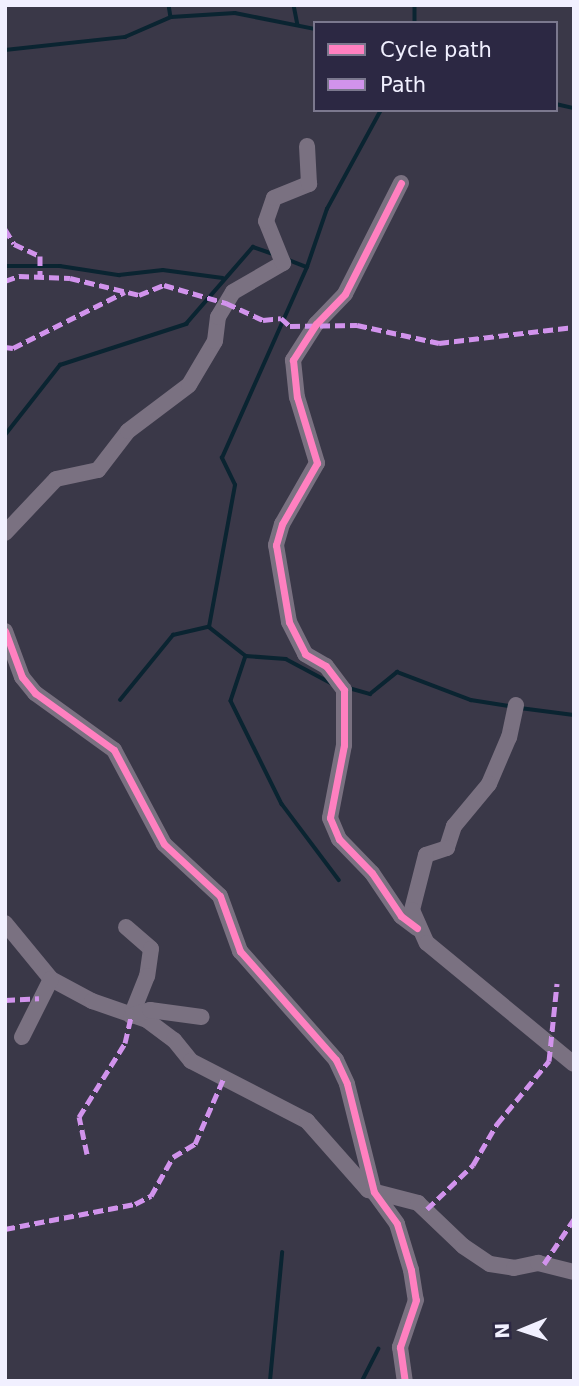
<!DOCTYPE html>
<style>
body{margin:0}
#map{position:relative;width:579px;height:1386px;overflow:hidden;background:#3a3848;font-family:"DejaVu Sans",sans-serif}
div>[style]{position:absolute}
.stream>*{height:3.5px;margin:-1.75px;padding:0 1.75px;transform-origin:1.75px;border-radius:1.75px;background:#0a2431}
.minor>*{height:16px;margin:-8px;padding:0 8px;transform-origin:8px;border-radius:8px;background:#7a7181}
.quiet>*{height:5px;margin-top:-2.5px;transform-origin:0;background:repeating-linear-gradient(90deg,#d193ec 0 10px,transparent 0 15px)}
.cycleway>*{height:7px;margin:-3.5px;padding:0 3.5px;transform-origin:3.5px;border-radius:3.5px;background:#ff80c0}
span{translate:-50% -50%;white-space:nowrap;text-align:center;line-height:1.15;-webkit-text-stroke:6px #2c2843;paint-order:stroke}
.frame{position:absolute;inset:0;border:7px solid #f1f0ff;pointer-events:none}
.legend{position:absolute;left:313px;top:21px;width:245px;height:91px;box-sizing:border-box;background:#2c2843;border:2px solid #7b788e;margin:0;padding:9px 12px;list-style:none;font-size:21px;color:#f1f0ff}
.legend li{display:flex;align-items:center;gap:14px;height:35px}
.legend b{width:35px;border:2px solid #7b788e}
.north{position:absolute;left:488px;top:1295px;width:70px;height:70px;-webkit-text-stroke:5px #2c2843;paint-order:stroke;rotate:268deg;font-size:19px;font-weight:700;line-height:28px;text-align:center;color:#f1f0ff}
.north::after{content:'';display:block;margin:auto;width:24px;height:32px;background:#f1f0ff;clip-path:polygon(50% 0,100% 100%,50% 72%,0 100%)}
</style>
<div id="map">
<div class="stream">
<div style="left:169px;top:5px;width:12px;rotate:81deg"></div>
<div style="left:171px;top:17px;width:64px;rotate:-3.6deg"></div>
<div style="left:235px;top:13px;width:82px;rotate:11.3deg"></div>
<div style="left:294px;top:5px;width:20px;rotate:79deg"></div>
<div style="left:415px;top:5px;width:18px;rotate:90deg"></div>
<div style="left:5px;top:50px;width:121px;rotate:-6.2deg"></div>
<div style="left:125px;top:37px;width:50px;rotate:-23.5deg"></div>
<div style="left:556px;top:104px;width:18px;rotate:13deg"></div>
<div style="left:286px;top:259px;width:22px;rotate:21deg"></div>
<div style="left:307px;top:267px;width:61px;rotate:-71deg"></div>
<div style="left:327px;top:209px;width:113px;rotate:-61.4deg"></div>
<div style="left:5px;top:266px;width:55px"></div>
<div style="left:60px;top:266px;width:60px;rotate:8.7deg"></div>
<div style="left:119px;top:275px;width:44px;rotate:-6.5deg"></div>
<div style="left:163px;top:270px;width:60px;rotate:7.7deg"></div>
<div style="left:5px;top:435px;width:89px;rotate:-51.8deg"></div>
<div style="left:60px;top:365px;width:133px;rotate:-18deg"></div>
<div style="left:186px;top:324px;width:102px;rotate:-49deg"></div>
<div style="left:253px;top:247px;width:21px;rotate:19deg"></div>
<div style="left:209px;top:627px;width:47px;rotate:38.1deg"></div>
<div style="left:246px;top:656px;width:47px;rotate:108.4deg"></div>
<div style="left:231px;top:701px;width:115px;rotate:63.7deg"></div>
<div style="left:282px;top:804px;width:95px;rotate:53.1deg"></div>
<div style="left:246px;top:656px;width:40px;rotate:4.3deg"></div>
<div style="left:286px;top:659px;width:51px;rotate:28.1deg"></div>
<div style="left:349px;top:688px;width:22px;rotate:16deg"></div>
<div style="left:370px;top:694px;width:35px;rotate:-39deg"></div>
<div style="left:397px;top:672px;width:79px;rotate:20.7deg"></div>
<div style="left:471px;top:700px;width:38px;rotate:9deg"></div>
<div style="left:120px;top:700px;width:84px;rotate:-50.8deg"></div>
<div style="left:173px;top:635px;width:37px;rotate:-13deg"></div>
<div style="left:209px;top:627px;width:144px;rotate:-79.6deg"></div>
<div style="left:235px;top:485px;width:30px;rotate:-116deg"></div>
<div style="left:222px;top:458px;width:209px;rotate:-66deg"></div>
<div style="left:520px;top:708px;width:54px;rotate:7.4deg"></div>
<div style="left:270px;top:1381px;width:129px;rotate:-84.6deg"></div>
<div style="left:362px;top:1381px;width:36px;rotate:-63deg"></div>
</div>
<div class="minor">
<div style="left:401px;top:183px;width:124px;rotate:116.8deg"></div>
<div style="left:345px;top:294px;width:42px;rotate:134deg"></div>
<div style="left:316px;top:324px;width:43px;rotate:122.6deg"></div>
<div style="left:293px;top:360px;width:37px;rotate:84deg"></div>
<div style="left:297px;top:397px;width:69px;rotate:73.1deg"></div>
<div style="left:317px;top:463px;width:70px;rotate:119.8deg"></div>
<div style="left:282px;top:524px;width:22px;rotate:106deg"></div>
<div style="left:276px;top:545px;width:78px;rotate:80.4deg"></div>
<div style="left:289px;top:622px;width:36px;rotate:63deg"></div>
<div style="left:305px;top:654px;width:24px;rotate:30deg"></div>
<div style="left:326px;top:666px;width:30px;rotate:53deg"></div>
<div style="left:344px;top:690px;width:55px;rotate:90deg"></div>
<div style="left:344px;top:745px;width:74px;rotate:100.9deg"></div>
<div style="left:330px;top:818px;width:23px;rotate:67deg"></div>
<div style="left:339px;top:839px;width:47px;rotate:45.9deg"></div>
<div style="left:372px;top:873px;width:52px;rotate:56deg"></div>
<div style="left:401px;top:916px;width:20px;rotate:37deg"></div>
<div style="left:5px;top:533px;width:74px;rotate:-46.6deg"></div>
<div style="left:56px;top:479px;width:43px;rotate:-12.1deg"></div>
<div style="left:98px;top:470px;width:49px;rotate:-52.4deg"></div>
<div style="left:128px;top:431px;width:76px;rotate:-37deg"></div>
<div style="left:189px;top:385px;width:51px;rotate:-59.4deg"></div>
<div style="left:215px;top:341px;width:24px;rotate:-83deg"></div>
<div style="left:218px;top:317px;width:29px;rotate:-59deg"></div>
<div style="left:233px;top:292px;width:58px;rotate:-30.1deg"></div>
<div style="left:283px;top:263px;width:45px;rotate:-112deg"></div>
<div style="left:266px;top:221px;width:24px;rotate:-71deg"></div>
<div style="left:274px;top:198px;width:38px;rotate:-22deg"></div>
<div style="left:309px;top:184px;width:38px;rotate:-93deg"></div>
<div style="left:5px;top:631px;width:49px;rotate:69.7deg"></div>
<div style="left:22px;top:677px;width:21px;rotate:51deg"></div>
<div style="left:35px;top:693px;width:97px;rotate:35.8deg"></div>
<div style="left:114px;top:750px;width:106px;rotate:62deg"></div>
<div style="left:164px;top:844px;width:76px;rotate:42.9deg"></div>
<div style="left:220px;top:896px;width:59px;rotate:70deg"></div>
<div style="left:240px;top:951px;width:145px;rotate:48.6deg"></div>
<div style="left:336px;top:1060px;width:26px;rotate:65deg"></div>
<div style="left:347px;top:1084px;width:111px;rotate:76deg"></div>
<div style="left:374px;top:1192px;width:39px;rotate:54deg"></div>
<div style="left:397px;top:1224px;width:48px;rotate:73.1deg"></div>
<div style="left:411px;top:1270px;width:30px;rotate:81deg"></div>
<div style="left:416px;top:1300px;width:50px;rotate:108.8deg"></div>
<div style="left:400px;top:1347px;width:34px;rotate:82deg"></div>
<div style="left:516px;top:705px;width:33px;rotate:102deg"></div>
<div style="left:509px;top:737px;width:51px;rotate:113.1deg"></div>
<div style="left:489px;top:784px;width:55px;rotate:129.8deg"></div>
<div style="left:454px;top:826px;width:23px;rotate:108deg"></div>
<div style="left:447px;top:848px;width:22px;rotate:162deg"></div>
<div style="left:426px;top:855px;width:57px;rotate:104.3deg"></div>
<div style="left:412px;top:910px;width:36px;rotate:66deg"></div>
<div style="left:427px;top:943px;width:190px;rotate:39.5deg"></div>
<div style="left:5px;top:923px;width:72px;rotate:50.6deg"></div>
<div style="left:51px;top:979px;width:47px;rotate:28.2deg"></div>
<div style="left:92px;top:1001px;width:58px;rotate:19.1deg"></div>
<div style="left:147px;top:1020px;width:34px;rotate:37deg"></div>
<div style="left:174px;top:1040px;width:27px;rotate:51deg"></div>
<div style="left:191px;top:1061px;width:131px;rotate:27.3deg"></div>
<div style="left:307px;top:1121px;width:92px;rotate:48.5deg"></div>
<div style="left:368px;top:1190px;width:52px;rotate:14.6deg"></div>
<div style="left:418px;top:1203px;width:62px;rotate:43.7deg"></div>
<div style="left:463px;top:1246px;width:32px;rotate:34deg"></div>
<div style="left:490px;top:1264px;width:24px;rotate:9deg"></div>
<div style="left:514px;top:1268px;width:25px;rotate:-12deg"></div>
<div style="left:538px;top:1263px;width:37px;rotate:14deg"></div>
<div style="left:126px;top:927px;width:33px;rotate:41deg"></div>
<div style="left:151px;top:949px;width:27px;rotate:98deg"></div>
<div style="left:147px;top:976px;width:43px;rotate:111.8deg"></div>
<div style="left:133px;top:1015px;width:18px;rotate:-16deg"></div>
<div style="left:150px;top:1010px;width:52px;rotate:7.7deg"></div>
<div style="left:22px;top:1037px;width:65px;rotate:-63.4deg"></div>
</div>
<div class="quiet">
<div style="left:5px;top:229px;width:17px;rotate:59deg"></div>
<div style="left:14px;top:244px;width:29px;rotate:25deg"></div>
<div style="left:40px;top:256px;width:21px;rotate:90deg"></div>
<div style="left:5px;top:281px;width:15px;rotate:-20deg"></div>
<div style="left:19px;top:276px;width:51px;rotate:2.2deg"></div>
<div style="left:70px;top:278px;width:71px;rotate:13.8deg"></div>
<div style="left:139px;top:295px;width:27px;rotate:-22deg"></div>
<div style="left:164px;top:285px;width:65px;rotate:16.2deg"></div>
<div style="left:226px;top:303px;width:41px;rotate:24.7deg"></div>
<div style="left:263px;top:320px;width:18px;rotate:-6deg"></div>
<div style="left:281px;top:318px;width:12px;rotate:42deg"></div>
<div style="left:290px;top:326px;width:67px;rotate:-0.9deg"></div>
<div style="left:357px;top:325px;width:84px;rotate:12.4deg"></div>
<div style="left:439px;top:343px;width:136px;rotate:-6.8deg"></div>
<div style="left:5px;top:347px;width:8px;rotate:7deg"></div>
<div style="left:13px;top:348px;width:125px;rotate:-26.6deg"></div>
<div style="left:5px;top:1000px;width:34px;rotate:-3deg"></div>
<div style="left:87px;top:1154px;width:38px;rotate:-102deg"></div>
<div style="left:79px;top:1117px;width:87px;rotate:-58.1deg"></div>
<div style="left:125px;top:1043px;width:28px;rotate:-77deg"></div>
<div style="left:427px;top:1209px;width:64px;rotate:-43.7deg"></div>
<div style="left:473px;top:1165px;width:48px;rotate:-59.7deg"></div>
<div style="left:497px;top:1124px;width:82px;rotate:-50.5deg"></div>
<div style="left:549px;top:1061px;width:78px;rotate:-84.1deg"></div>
<div style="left:5px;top:1229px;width:132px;rotate:-10.9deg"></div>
<div style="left:135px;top:1204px;width:18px;rotate:-27deg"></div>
<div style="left:151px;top:1196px;width:45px;rotate:-60.6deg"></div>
<div style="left:173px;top:1157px;width:26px;rotate:-31deg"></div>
<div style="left:195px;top:1144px;width:70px;rotate:-66.4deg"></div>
<div style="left:544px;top:1264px;width:54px;rotate:-56.3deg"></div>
</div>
<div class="cycleway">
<div style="left:401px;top:183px;width:124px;rotate:116.8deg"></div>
<div style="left:345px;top:294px;width:42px;rotate:134deg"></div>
<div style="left:316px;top:324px;width:43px;rotate:122.6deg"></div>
<div style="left:293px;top:360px;width:37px;rotate:84deg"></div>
<div style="left:297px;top:397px;width:69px;rotate:73.1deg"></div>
<div style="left:317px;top:463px;width:70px;rotate:119.8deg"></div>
<div style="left:282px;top:524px;width:22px;rotate:106deg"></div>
<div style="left:276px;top:545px;width:78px;rotate:80.4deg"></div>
<div style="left:289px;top:622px;width:36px;rotate:63deg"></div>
<div style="left:305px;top:654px;width:24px;rotate:30deg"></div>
<div style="left:326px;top:666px;width:30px;rotate:53deg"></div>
<div style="left:344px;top:690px;width:55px;rotate:90deg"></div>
<div style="left:344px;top:745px;width:74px;rotate:100.9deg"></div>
<div style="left:330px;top:818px;width:23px;rotate:67deg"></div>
<div style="left:339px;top:839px;width:47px;rotate:45.9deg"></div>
<div style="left:372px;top:873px;width:52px;rotate:56deg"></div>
<div style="left:401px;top:916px;width:20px;rotate:37deg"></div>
<div style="left:5px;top:631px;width:49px;rotate:69.7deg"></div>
<div style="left:22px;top:677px;width:21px;rotate:51deg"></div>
<div style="left:35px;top:693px;width:97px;rotate:35.8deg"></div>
<div style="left:114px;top:750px;width:106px;rotate:62deg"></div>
<div style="left:164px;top:844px;width:76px;rotate:42.9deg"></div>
<div style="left:220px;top:896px;width:59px;rotate:70deg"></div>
<div style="left:240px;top:951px;width:145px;rotate:48.6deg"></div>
<div style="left:336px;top:1060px;width:26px;rotate:65deg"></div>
<div style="left:347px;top:1084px;width:111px;rotate:76deg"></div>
<div style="left:374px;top:1192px;width:39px;rotate:54deg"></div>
<div style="left:397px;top:1224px;width:48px;rotate:73.1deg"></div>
<div style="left:411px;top:1270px;width:30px;rotate:81deg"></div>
<div style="left:416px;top:1300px;width:50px;rotate:108.8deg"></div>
<div style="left:400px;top:1347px;width:34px;rotate:82deg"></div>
</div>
<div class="frame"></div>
<ul class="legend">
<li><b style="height:9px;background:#ff80c0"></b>Cycle path</li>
<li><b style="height:9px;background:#d193ec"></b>Path</li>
</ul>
<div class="north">N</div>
</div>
